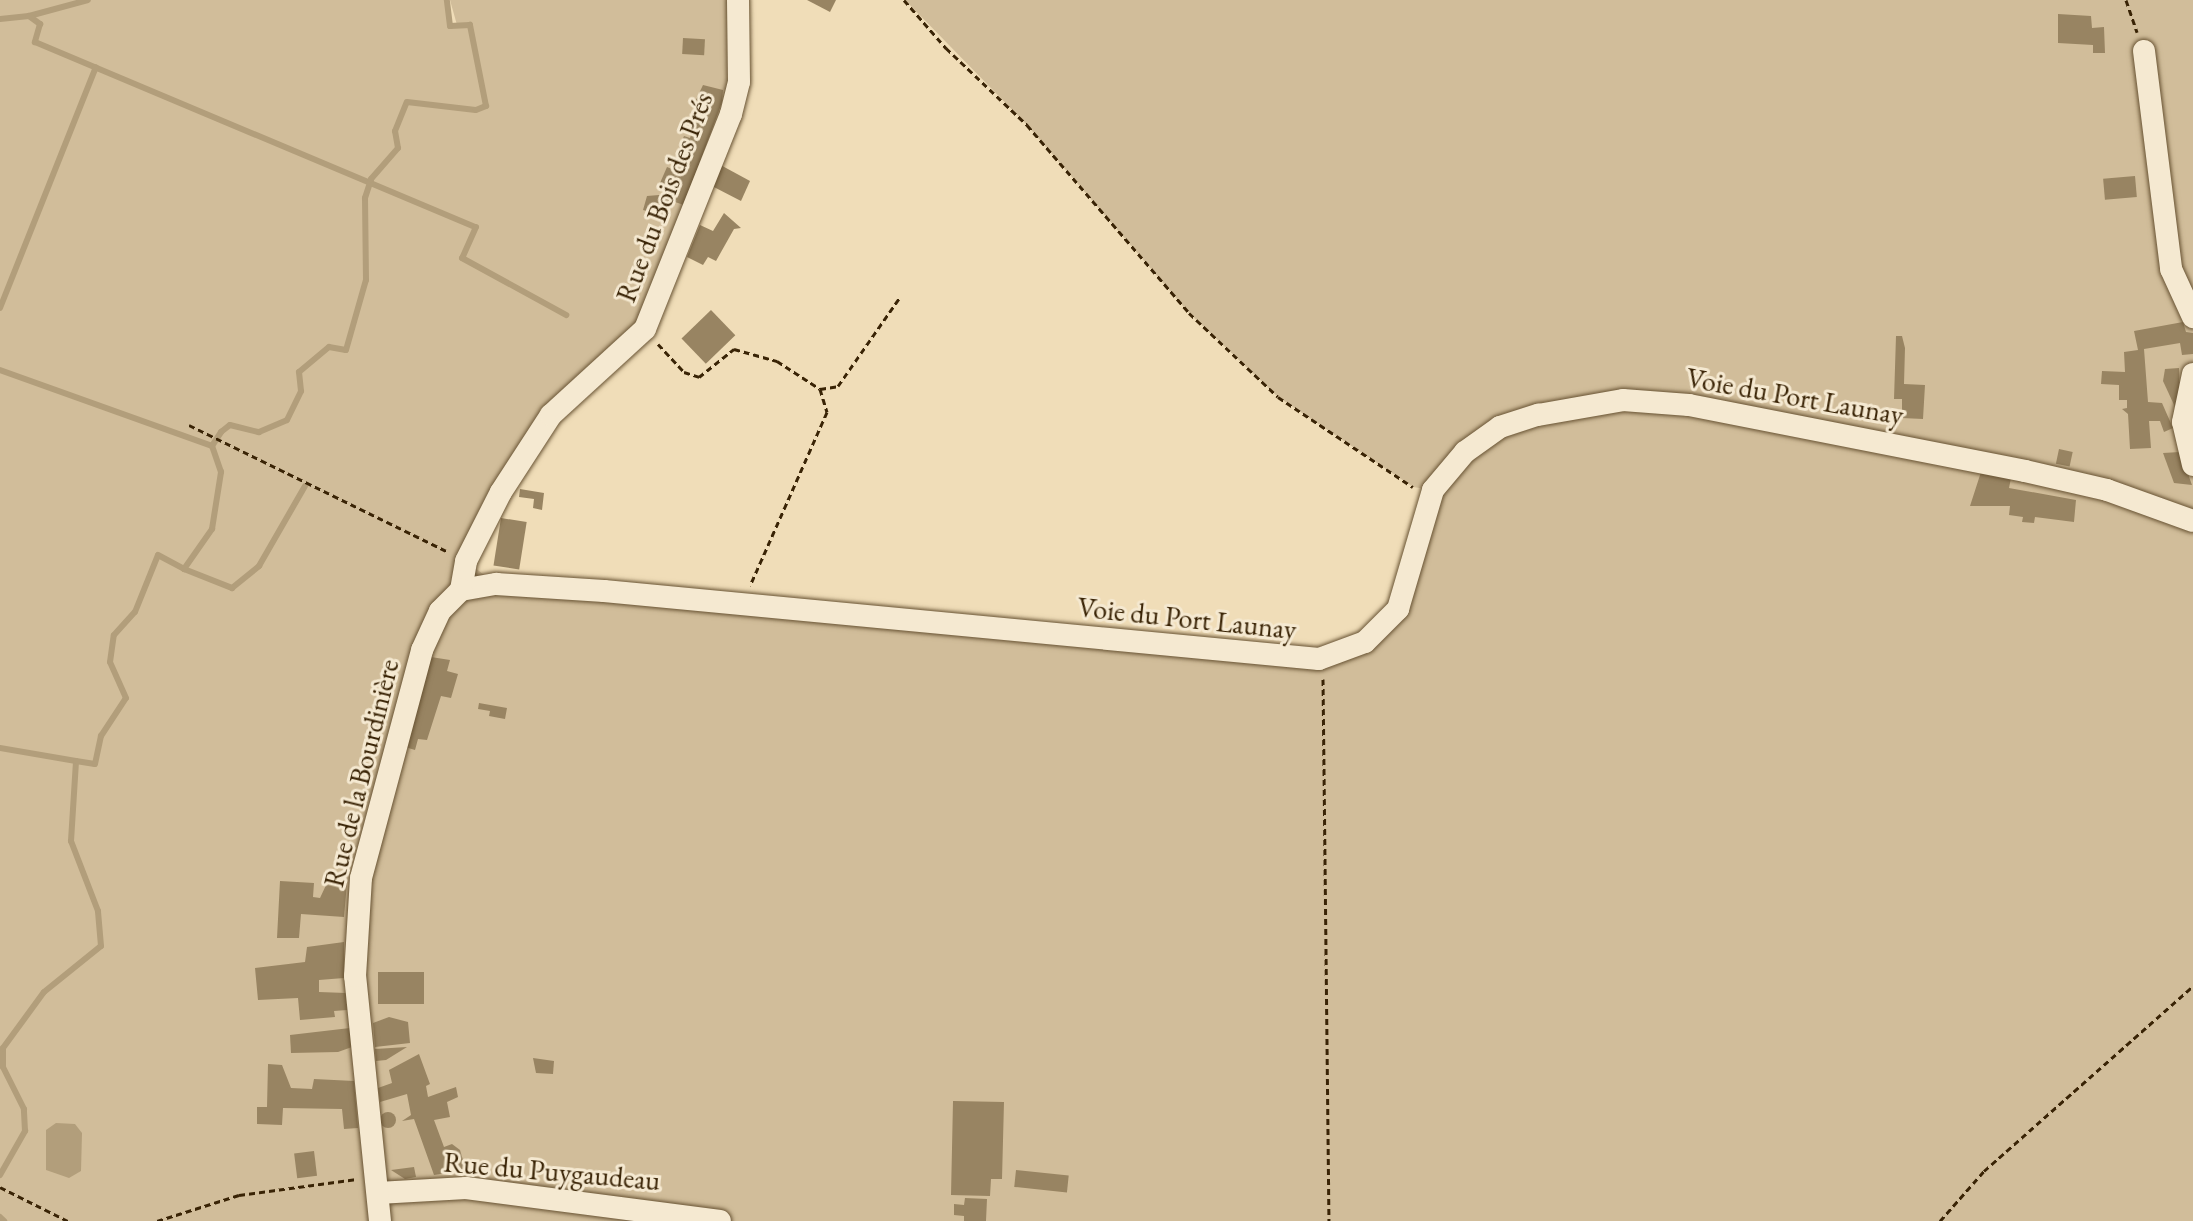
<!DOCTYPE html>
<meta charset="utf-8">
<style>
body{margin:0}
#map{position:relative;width:2193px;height:1221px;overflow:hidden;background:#f0ddb8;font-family:"EB Garamond",serif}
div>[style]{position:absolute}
.green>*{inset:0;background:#d1bd9a}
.water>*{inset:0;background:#b29e7b}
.stream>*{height:6px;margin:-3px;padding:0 3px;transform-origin:3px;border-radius:3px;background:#b29e7b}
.building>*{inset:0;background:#988462;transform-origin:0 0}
.round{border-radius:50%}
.path>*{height:3px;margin-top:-1.5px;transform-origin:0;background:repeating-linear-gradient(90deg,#392305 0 6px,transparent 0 10px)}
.roads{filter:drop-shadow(0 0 2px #675232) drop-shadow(0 0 2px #675232)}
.minor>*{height:22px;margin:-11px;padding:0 11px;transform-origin:11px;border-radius:11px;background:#f5e9d1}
span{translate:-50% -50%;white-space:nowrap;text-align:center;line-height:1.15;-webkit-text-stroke:6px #f5e9d1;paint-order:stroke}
.street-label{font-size:28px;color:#392305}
</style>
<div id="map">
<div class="green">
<div style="clip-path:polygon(0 0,447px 0,451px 26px,457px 25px,450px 0,738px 0,739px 82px,645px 329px,551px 415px,466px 561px,496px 584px,1319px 659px,1398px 609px,1433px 490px,1413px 487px,1278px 397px,1189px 313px,1027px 125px,905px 0,2193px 0,2193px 1221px,0 1221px)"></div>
</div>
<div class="water">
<div style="clip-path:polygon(56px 1123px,75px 1124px,82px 1133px,81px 1171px,69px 1178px,46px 1170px,46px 1130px)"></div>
</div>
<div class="stream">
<div style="left:29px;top:16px;width:61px;rotate:-15.2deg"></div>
<div style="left:0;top:19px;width:29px;rotate:-6deg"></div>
<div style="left:29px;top:16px;width:14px;rotate:36deg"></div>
<div style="left:40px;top:24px;width:19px;rotate:106deg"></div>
<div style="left:35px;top:42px;width:478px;rotate:22.8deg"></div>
<div style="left:476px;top:227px;width:34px;rotate:114deg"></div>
<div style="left:462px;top:258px;width:119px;rotate:28.7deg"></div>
<div style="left:0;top:308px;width:259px;rotate:-68.3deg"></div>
<div style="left:0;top:370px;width:225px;rotate:19.7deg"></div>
<div style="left:184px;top:569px;width:52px;rotate:21.6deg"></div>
<div style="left:232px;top:588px;width:35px;rotate:-39deg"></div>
<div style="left:259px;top:566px;width:92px;rotate:-60.1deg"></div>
<div style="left:0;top:748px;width:77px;rotate:9.7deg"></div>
<div style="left:0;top:1175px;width:51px;rotate:-60.4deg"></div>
<div style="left:25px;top:1131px;width:22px;rotate:-93deg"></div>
<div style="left:24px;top:1109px;width:47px;rotate:-116.6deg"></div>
<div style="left:3px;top:1067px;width:19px;rotate:-90deg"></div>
<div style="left:3px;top:1048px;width:69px;rotate:-53.8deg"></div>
<div style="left:44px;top:992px;width:73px;rotate:-38.9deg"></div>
<div style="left:101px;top:946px;width:35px;rotate:-95deg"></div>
<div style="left:98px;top:911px;width:75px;rotate:-111.1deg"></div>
<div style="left:71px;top:841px;width:80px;rotate:-86.4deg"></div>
<div style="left:76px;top:761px;width:19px;rotate:9deg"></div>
<div style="left:95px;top:764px;width:29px;rotate:-78deg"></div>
<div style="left:101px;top:736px;width:45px;rotate:-56.7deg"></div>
<div style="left:126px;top:698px;width:39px;rotate:-114deg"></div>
<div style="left:110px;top:662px;width:27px;rotate:-82deg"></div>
<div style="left:114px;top:635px;width:31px;rotate:-48deg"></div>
<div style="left:135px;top:612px;width:61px;rotate:-68deg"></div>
<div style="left:158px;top:555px;width:30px;rotate:28deg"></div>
<div style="left:184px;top:569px;width:49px;rotate:-55deg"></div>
<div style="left:212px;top:529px;width:58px;rotate:-81deg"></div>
<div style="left:221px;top:472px;width:28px;rotate:-109deg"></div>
<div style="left:212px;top:446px;width:17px;rotate:-57deg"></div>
<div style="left:221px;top:432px;width:11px;rotate:-38deg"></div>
<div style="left:230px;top:425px;width:30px;rotate:14deg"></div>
<div style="left:259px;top:432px;width:30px;rotate:-23deg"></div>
<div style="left:287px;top:420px;width:32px;rotate:-64deg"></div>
<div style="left:301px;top:391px;width:19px;rotate:-96deg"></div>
<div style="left:299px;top:372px;width:39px;rotate:-40deg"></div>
<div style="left:329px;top:347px;width:17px;rotate:10deg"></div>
<div style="left:346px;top:350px;width:73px;rotate:-74.1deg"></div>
<div style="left:366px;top:280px;width:82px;rotate:-90.7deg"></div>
<div style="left:365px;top:198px;width:20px;rotate:-72deg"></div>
<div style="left:371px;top:179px;width:41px;rotate:-48.9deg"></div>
<div style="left:398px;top:148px;width:17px;rotate:-100deg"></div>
<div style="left:395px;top:131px;width:31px;rotate:-68deg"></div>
<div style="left:407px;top:102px;width:69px;rotate:6.6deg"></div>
<div style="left:476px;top:110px;width:11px;rotate:-22deg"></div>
<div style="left:486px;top:106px;width:83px;rotate:-101.2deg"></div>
<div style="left:470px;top:25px;width:20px;rotate:177deg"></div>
<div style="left:450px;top:26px;width:26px;rotate:-97deg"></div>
<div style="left:0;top:1217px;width:6px;rotate:45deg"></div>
</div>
<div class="building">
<div style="clip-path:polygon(807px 0,836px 0,830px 12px)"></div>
<div style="clip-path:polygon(2058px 14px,2091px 16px,2092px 28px,2104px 27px,2105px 53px,2093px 53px,2093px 45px,2058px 43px)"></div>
<div style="left:683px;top:38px;width:22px;height:16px;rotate:3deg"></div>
<div style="clip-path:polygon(703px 85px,723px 90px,722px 102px,684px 205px,669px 200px,664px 216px,643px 210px,647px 196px,671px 194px,674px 185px,665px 189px,660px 183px,667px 167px,677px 171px,682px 158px,676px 156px,684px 136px,690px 138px,699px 108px,693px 106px)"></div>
<div style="clip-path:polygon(715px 162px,750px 181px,741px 201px,710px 185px)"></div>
<div style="left:2135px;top:176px;width:21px;height:32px;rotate:85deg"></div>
<div style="clip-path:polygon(724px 213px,741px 228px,734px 229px,716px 261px,708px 257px,703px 265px,687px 257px,700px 225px,713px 231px)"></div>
<div style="left:711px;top:310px;width:35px;height:41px;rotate:46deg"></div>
<div style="clip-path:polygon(2183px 322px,2186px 332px,2193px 333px,2193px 354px,2182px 355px,2180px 343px,2144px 349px,2148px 402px,2162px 403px,2173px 428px,2164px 432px,2160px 421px,2149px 421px,2151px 448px,2130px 449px,2128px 414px,2122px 409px,2127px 408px,2127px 400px,2119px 400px,2119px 385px,2101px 384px,2102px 371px,2125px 372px,2124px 352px,2138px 350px,2134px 331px)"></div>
<div style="clip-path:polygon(1896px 336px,1902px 336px,1905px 348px,1904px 384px,1925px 385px,1923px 419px,1902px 418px,1902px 399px,1894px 399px)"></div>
<div style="clip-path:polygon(2179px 368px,2180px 406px,2175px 407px,2163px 381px,2165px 369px)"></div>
<div style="left:2059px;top:449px;width:14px;height:15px;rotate:12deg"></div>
<div style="clip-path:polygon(2180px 452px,2192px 485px,2174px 483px,2163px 453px)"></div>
<div style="clip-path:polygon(1981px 472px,2011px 478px,2009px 488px,2076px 500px,2074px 522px,2035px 517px,2034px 523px,2022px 522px,2023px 517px,2009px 515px,2010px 506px,1970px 506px)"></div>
<div style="clip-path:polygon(520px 489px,544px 493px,542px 510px,533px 508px,534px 499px,519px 497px)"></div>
<div style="left:501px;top:518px;width:26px;height:48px;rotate:9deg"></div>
<div style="clip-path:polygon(431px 657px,450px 660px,447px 671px,458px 674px,451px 698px,441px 696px,427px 740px,418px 739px,415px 750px,405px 747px)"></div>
<div style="clip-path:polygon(479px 703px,507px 708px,505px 719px,489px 716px,490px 711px,478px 709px)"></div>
<div style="clip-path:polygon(280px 881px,314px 883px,313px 897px,320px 898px,327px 883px,347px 883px,344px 917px,301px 914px,299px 938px,277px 938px)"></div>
<div style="clip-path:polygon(344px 942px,344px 978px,319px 980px,319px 992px,346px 993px,347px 1010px,334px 1011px,335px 1017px,300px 1020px,298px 998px,258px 1000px,255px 968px,305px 962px,307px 947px)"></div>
<div style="left:378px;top:972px;width:46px;height:32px"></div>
<div style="clip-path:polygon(389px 1017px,408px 1022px,410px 1043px,375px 1047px,373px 1023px)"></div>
<div style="clip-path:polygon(350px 1028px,352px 1047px,338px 1052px,291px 1053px,290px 1035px)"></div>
<div style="clip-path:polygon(407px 1047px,386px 1060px,376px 1061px,375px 1049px)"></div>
<div style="clip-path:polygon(419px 1054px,430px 1084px,426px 1086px,428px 1097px,456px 1087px,458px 1097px,447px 1102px,450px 1117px,434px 1120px,444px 1147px,452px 1144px,460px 1150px,466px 1170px,434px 1175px,414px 1119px,402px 1121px,411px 1115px,407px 1094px,380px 1102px,378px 1088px,392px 1083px,389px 1070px)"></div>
<div style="clip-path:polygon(533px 1058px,554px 1061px,553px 1074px,536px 1073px)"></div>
<div style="clip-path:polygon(268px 1064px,282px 1065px,291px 1088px,312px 1089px,314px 1079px,354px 1081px,358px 1128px,344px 1129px,342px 1109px,283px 1108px,282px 1125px,257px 1124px,257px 1107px,267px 1107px)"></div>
<div style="clip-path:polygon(953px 1101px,1004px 1102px,1002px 1179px,991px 1179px,990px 1196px,951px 1195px)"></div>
<div class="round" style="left:380px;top:1112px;width:16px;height:16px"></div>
<div style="left:314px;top:1151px;width:25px;height:20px;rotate:83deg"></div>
<div style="clip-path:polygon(414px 1167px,416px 1177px,405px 1179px,391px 1170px)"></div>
<div style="left:1016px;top:1170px;width:53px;height:17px;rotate:6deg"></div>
<div style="clip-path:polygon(965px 1198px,987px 1199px,986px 1221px,964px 1221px,964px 1216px,954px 1215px,954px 1204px,964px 1205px)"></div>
</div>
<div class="path">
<div style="left:904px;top:0;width:64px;rotate:48.8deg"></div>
<div style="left:946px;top:48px;width:112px;rotate:43.5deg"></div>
<div style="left:1027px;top:125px;width:248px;rotate:49.2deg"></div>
<div style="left:1189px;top:313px;width:122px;rotate:43.3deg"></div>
<div style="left:1278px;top:397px;width:162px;rotate:33.7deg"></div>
<div style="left:2126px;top:0;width:34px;rotate:71deg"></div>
<div style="left:658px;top:344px;width:38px;rotate:47deg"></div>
<div style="left:684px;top:372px;width:16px;rotate:18deg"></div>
<div style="left:699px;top:377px;width:45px;rotate:-38.7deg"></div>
<div style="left:734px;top:349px;width:45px;rotate:15.6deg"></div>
<div style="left:777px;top:361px;width:51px;rotate:33.1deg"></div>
<div style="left:820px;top:389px;width:24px;rotate:73deg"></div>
<div style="left:827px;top:412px;width:190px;rotate:113.9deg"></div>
<div style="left:820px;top:389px;width:18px;rotate:-9deg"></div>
<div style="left:838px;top:386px;width:108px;rotate:-55.1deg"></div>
<div style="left:189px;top:425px;width:288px;rotate:26.1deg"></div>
<div style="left:1323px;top:679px;width:542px;rotate:89.37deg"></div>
<div style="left:0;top:1187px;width:76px;rotate:26.6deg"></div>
<div style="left:157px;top:1221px;width:86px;rotate:-17.6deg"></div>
<div style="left:239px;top:1195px;width:119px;rotate:-7.7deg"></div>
<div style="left:1940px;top:1221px;width:67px;rotate:-48.7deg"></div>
<div style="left:1984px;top:1171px;width:279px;rotate:-41.5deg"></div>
</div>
<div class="roads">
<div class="minor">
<div style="left:2144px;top:51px;width:220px;rotate:82.9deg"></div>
<div style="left:2171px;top:269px;width:53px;rotate:65.4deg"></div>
<div style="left:2193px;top:374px;width:49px;rotate:101.8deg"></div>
<div style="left:2183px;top:422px;width:44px;rotate:76.9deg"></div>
<div style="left:461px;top:590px;width:36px;rotate:-10deg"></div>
<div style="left:496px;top:584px;width:108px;rotate:3.7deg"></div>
<div style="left:604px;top:591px;width:718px;rotate:5.43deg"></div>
<div style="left:1319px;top:659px;width:49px;rotate:-20.3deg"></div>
<div style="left:1365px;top:642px;width:47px;rotate:-45deg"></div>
<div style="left:1398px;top:609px;width:124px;rotate:-73.6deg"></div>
<div style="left:1433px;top:490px;width:50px;rotate:-49.9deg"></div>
<div style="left:1465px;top:452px;width:43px;rotate:-35.5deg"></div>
<div style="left:1500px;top:427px;width:40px;rotate:-18deg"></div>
<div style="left:1538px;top:415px;width:86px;rotate:-10deg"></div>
<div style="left:1623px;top:400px;width:66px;rotate:4.3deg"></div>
<div style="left:1689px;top:405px;width:342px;rotate:11.1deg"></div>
<div style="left:2025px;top:471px;width:84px;rotate:13deg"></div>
<div style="left:2107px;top:490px;width:91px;rotate:19.8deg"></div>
<div style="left:461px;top:590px;width:29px;rotate:-80deg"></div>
<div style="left:466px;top:561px;width:77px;rotate:-63.1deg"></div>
<div style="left:501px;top:492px;width:92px;rotate:-57deg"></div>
<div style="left:551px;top:415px;width:127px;rotate:-42.5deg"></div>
<div style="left:645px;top:329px;width:232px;rotate:-68.2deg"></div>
<div style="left:731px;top:114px;width:33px;rotate:-76deg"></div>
<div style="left:739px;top:82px;width:82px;rotate:-90.7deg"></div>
<div style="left:378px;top:1193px;width:88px;rotate:-3.3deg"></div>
<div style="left:466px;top:1188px;width:256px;rotate:7.4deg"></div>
<div style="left:380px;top:1221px;width:246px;rotate:-95.8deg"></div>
<div style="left:355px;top:976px;width:98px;rotate:-86.5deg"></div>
<div style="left:361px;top:878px;width:236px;rotate:-75deg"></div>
<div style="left:422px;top:650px;width:43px;rotate:-65.2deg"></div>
<div style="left:440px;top:611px;width:30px;rotate:-45deg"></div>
</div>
</div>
<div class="street-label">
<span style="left:664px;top:197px;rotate:-69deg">Rue du Bois des Prés</span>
<span style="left:1795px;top:396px;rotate:10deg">Voie du Port Launay</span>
<span style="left:1187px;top:618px;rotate:6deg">Voie du Port Launay</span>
<span style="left:361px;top:773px;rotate:-76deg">Rue de la Bourdinière</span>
<span style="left:552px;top:1171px;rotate:5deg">Rue du Puygaudeau</span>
</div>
</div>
